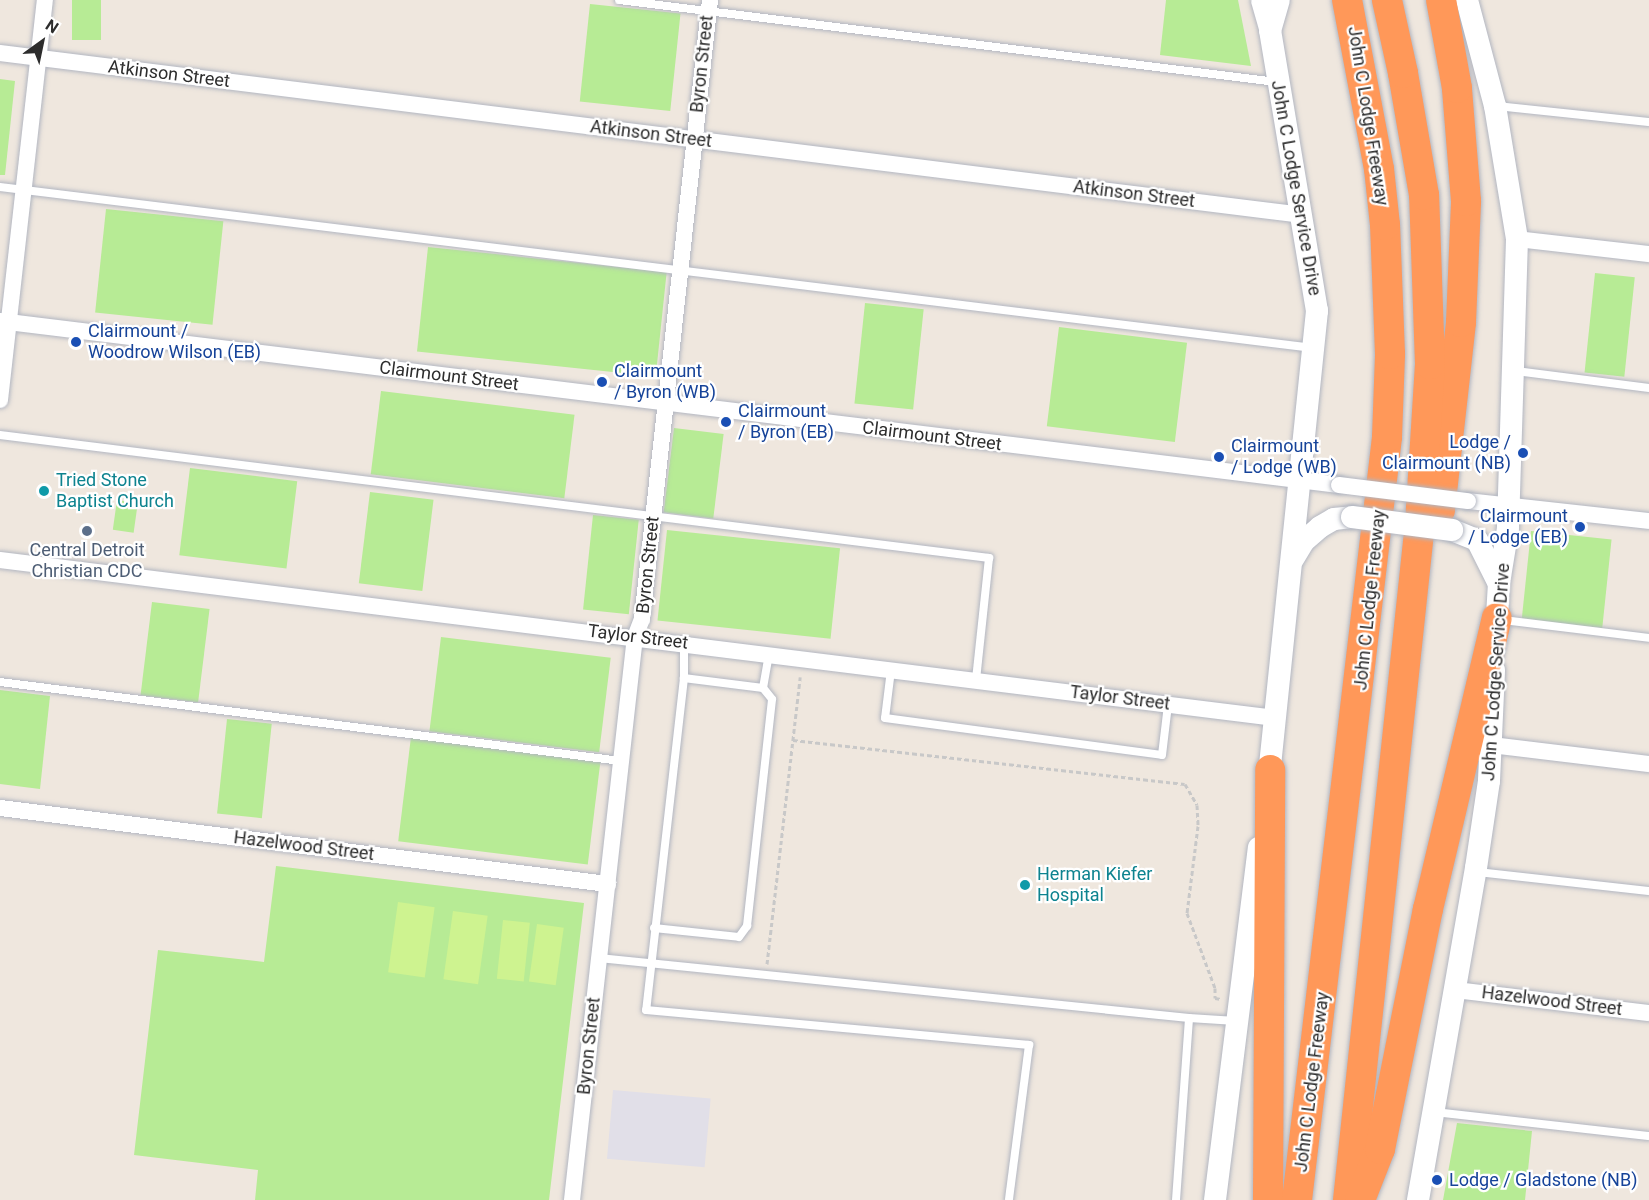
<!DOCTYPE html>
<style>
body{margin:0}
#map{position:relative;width:1649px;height:1200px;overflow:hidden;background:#efe7de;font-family:Roboto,sans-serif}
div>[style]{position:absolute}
.industrial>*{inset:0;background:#e1dfe8;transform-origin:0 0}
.green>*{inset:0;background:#b7eb95;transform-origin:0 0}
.pitch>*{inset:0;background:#cef390;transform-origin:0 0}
.path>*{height:3px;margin-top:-1.5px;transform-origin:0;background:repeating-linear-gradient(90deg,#c8c8c8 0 4.5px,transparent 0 7.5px)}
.roads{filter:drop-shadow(0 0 2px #b2b6c1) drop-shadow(0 0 2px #b2b6c1)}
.service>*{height:8px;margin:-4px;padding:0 4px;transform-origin:4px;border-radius:4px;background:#fff}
.minor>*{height:16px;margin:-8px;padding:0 8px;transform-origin:8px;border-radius:8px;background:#fff}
.tertiary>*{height:21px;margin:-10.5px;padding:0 10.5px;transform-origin:10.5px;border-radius:10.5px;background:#fff}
.secondary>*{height:22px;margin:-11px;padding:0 11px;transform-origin:11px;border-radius:11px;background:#fff}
.motorway>*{height:30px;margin:-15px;padding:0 15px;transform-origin:15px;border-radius:15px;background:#ff9859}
.bridges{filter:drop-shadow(0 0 2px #b2b6c1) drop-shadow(0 0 2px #b2b6c1)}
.minor-bridge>*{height:16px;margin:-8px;padding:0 8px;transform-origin:8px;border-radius:8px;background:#fff}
.secondary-bridge>*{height:22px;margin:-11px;padding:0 11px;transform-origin:11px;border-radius:11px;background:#fff}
.dots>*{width:16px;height:16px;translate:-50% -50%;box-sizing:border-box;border:3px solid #fff;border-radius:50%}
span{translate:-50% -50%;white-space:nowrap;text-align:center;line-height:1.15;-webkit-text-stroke:4.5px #fff;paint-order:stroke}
.street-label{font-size:18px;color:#2d2d2d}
.transit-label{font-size:18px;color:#164399}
.left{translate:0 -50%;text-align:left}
.right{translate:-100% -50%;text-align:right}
.culture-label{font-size:18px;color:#0d838f}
.service-label{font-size:18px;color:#4e5e75}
.north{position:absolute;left:12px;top:12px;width:60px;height:60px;-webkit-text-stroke:4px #fff;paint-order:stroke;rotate:33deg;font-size:16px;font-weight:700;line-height:24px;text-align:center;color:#2d2d2d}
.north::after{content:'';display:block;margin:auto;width:21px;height:27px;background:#2d2d2d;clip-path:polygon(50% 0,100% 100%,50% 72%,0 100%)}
</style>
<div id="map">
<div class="industrial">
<div style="left:613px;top:1090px;width:98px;height:69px;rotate:5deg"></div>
</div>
<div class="green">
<div style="left:72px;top:0;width:29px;height:40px"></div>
<div style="clip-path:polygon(1166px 0,1238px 0,1251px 66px,1160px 55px)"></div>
<div style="left:590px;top:4px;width:91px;height:98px;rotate:6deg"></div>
<div style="clip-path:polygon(0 79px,15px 81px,5px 175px,0 175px)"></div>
<div style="left:106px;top:209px;width:118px;height:104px;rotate:6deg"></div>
<div style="left:428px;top:247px;width:240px;height:105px;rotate:6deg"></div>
<div style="left:1595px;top:273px;width:40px;height:100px;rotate:6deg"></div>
<div style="left:865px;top:303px;width:59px;height:101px;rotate:6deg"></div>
<div style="left:1059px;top:327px;width:129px;height:100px;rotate:7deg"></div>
<div style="left:381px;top:391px;width:195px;height:84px;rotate:7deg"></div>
<div style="left:674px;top:428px;width:50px;height:85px;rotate:7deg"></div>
<div style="left:190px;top:468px;width:108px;height:88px;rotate:7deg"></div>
<div style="left:370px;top:492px;width:64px;height:92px;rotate:7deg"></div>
<div style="left:117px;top:500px;width:21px;height:30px;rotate:8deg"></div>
<div style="left:593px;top:515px;width:46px;height:95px;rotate:6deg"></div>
<div style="left:667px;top:530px;width:174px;height:91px;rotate:6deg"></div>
<div style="left:1531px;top:531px;width:81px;height:89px;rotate:6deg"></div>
<div style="left:152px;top:602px;width:58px;height:94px;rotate:7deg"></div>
<div style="left:441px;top:637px;width:171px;height:95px;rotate:7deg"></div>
<div style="clip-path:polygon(0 690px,50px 696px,40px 789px,0 784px)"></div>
<div style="left:227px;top:719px;width:45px;height:95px;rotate:6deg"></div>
<div style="left:411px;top:737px;width:191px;height:105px;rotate:7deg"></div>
<div style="clip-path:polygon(276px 866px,584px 903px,549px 1200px,255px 1200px,258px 1170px,134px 1155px,158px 950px,264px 962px)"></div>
<div style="clip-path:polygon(1457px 1123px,1532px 1131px,1525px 1200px,1443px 1200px)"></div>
</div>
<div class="pitch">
<div style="left:398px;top:902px;width:37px;height:71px;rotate:8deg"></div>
<div style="left:453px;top:911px;width:35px;height:69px;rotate:8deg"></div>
<div style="left:503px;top:920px;width:27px;height:59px;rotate:6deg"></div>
<div style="left:537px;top:924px;width:27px;height:58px;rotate:8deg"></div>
</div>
<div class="path">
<div style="left:793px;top:740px;width:394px;rotate:6.4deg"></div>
<div style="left:1185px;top:784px;width:24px;rotate:60deg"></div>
<div style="left:1197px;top:805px;width:21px;rotate:87deg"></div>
<div style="left:1198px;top:826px;width:88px;rotate:97.2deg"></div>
<div style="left:1187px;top:913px;width:80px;rotate:69.5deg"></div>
<div style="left:1215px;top:988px;width:10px;rotate:90deg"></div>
<div style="left:1215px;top:998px;width:6px;rotate:9deg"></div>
<div style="left:767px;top:964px;width:289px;rotate:-83.4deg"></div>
</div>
<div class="roads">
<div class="service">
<div style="left:619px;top:0;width:662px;rotate:7.11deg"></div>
<div style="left:1496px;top:106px;width:154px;rotate:6deg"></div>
<div style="left:0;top:187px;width:1323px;rotate:6.99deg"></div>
<div style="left:1516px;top:371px;width:134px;rotate:7.3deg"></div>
<div style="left:0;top:435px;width:997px;rotate:7.09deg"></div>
<div style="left:989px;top:558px;width:123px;rotate:96.1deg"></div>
<div style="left:1503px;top:620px;width:147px;rotate:7deg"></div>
<div style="left:684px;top:644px;width:34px;rotate:90deg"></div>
<div style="left:684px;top:678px;width:334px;rotate:96.5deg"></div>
<div style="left:646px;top:1010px;width:385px;rotate:5.2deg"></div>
<div style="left:1029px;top:1045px;width:156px;rotate:97.4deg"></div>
<div style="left:891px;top:670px;width:48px;rotate:97.1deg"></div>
<div style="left:885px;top:718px;width:279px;rotate:7.6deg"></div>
<div style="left:1162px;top:755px;width:50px;rotate:-83.2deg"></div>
<div style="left:0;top:682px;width:626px;rotate:7.25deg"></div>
<div style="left:763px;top:688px;width:36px;rotate:-80deg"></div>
<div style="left:1477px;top:872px;width:173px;rotate:6.3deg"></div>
<div style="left:654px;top:928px;width:85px;rotate:6deg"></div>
<div style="left:739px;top:937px;width:14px;rotate:-54deg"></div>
<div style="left:747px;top:926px;width:228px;rotate:-83.7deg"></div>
<div style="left:772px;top:699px;width:14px;rotate:-129deg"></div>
<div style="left:763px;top:688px;width:80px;rotate:-172.8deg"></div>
<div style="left:599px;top:958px;width:593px;rotate:5.81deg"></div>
<div style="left:1434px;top:1112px;width:216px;rotate:6.4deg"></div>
<div style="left:1176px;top:1200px;width:182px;rotate:-85.9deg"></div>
<div style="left:1189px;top:1018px;width:47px;rotate:3.7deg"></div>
</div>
<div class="minor">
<div style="left:0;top:53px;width:1313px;rotate:7.09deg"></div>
<div style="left:1517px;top:239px;width:133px;rotate:6.5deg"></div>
<div style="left:0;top:321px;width:1349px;rotate:6.98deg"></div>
<div style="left:0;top:400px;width:403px;rotate:-83.6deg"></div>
<div style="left:1468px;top:501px;width:182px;rotate:6.3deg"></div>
<div style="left:0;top:560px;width:1285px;rotate:7.06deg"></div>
<div style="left:1491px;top:745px;width:159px;rotate:6.9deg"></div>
<div style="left:0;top:808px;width:613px;rotate:7.13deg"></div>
<div style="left:1455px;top:990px;width:195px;rotate:6.8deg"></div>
<div style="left:572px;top:1200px;width:567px;rotate:-83.62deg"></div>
<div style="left:635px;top:637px;width:19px;rotate:-69deg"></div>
<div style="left:642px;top:619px;width:623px;rotate:-83.73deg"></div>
</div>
<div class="tertiary">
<div style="left:1261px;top:0;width:32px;rotate:74deg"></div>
</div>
<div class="secondary">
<div style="left:1467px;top:0;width:110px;rotate:75.2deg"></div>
<div style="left:1495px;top:106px;width:135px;rotate:80.6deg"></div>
<div style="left:1517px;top:239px;width:289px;rotate:91.8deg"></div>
<div style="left:1508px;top:528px;width:56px;rotate:99.3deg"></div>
<div style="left:1499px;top:583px;width:51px;rotate:93.4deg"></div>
<div style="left:1452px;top:530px;width:27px;rotate:22deg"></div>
<div style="left:1477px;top:540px;width:47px;rotate:63.4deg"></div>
<div style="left:1293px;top:559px;width:21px;rotate:-59deg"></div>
<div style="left:1304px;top:541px;width:21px;rotate:-41deg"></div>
<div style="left:1320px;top:527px;width:16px;rotate:-30deg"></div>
<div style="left:1334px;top:519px;width:18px;rotate:-6deg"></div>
<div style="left:1268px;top:785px;width:477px;rotate:-84.1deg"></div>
<div style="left:1317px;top:311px;width:284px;rotate:-99.5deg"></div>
<div style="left:1270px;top:31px;width:32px;rotate:-74deg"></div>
<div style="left:1215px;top:1200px;width:355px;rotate:-82.9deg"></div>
<div style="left:1418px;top:1200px;width:337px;rotate:-80.1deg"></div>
<div style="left:1476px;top:868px;width:88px;rotate:-81.5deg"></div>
<div style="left:1489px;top:781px;width:111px;rotate:-87.4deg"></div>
</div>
<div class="motorway">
<div style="left:1440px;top:510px;width:189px;rotate:-83.6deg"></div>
<div style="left:1461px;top:322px;width:121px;rotate:-87.6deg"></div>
<div style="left:1466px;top:201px;width:113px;rotate:-94.6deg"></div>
<div style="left:1457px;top:88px;width:89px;rotate:-100.3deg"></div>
<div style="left:1268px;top:1200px;width:430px;rotate:-89.7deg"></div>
<div style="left:1297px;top:1200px;width:768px;rotate:-83.27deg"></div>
<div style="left:1387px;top:437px;width:83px;rotate:-87.9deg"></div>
<div style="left:1390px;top:354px;width:129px;rotate:-92.2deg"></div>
<div style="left:1385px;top:225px;width:56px;rotate:-96.1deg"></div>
<div style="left:1379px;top:169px;width:172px;rotate:-100.7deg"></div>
<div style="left:1348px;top:1200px;width:681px;rotate:-83.93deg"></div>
<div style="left:1420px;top:523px;width:159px;rotate:-86.4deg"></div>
<div style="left:1430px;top:364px;width:169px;rotate:-92deg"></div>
<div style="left:1424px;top:195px;width:124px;rotate:-99.8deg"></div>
<div style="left:1403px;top:73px;width:75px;rotate:-102.4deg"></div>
<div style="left:1360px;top:1200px;width:55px;rotate:-68.6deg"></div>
<div style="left:1380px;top:1149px;width:245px;rotate:-78.7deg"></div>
<div style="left:1428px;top:909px;width:299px;rotate:-76.7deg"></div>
</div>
</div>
<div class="bridges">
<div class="minor-bridge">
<div style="left:1339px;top:485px;width:130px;rotate:7.1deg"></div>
</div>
<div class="secondary-bridge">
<div style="left:1352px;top:517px;width:101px;rotate:7.4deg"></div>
</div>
</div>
<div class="dots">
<div style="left:76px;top:342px;background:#1a4fb4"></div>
<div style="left:602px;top:382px;background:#1a4fb4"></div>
<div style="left:726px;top:422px;background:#1a4fb4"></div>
<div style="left:1523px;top:453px;background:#1a4fb4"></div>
<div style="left:1219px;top:457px;background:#1a4fb4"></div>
<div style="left:44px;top:491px;background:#0f9aa8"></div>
<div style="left:1580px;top:527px;background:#1a4fb4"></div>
<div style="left:87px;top:531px;background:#5c6f8a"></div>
<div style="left:1025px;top:885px;background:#0f9aa8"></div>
<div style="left:1437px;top:1180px;background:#1a4fb4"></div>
</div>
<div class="street-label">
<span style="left:702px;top:64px;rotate:-84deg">Byron Street</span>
<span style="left:169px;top:74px;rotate:7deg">Atkinson Street</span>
<span style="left:1368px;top:116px;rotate:81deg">John C Lodge Freeway</span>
<span style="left:651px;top:134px;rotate:7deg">Atkinson Street</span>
<span style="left:1296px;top:188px;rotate:80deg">John C Lodge Service Drive</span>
<span style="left:1134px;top:194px;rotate:7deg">Atkinson Street</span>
<span style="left:449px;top:376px;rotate:7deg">Clairmount Street</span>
<span style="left:932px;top:436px;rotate:7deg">Clairmount Street</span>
<span style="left:648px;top:565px;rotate:-84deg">Byron Street</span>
<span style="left:1370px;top:600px;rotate:-84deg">John C Lodge Freeway</span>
<span style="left:638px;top:637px;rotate:7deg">Taylor Street</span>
<span style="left:1496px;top:672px;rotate:-86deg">John C Lodge Service Drive</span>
<span style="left:1120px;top:698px;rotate:7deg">Taylor Street</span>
<span style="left:304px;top:846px;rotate:7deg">Hazelwood Street</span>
<span style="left:1552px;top:1001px;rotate:7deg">Hazelwood Street</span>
<span style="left:589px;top:1046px;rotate:-84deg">Byron Street</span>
<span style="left:1312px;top:1082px;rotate:-83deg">John C Lodge Freeway</span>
</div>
<div class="transit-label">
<span class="left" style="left:88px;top:342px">Clairmount /<br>Woodrow Wilson (EB)</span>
<span class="left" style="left:614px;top:382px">Clairmount<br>/ Byron (WB)</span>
<span class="left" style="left:738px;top:422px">Clairmount<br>/ Byron (EB)</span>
<span class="right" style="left:1511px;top:453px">Lodge /<br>Clairmount (NB)</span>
<span class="left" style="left:1231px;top:457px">Clairmount<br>/ Lodge (WB)</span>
<span class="right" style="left:1568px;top:527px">Clairmount<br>/ Lodge (EB)</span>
<span class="left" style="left:1449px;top:1180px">Lodge / Gladstone (NB)</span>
</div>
<div class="culture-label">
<span class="left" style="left:56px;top:491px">Tried Stone<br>Baptist Church</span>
<span class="left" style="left:1037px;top:885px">Herman Kiefer<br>Hospital</span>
</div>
<div class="service-label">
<span style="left:87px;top:561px">Central Detroit<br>Christian CDC</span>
</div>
<div class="north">N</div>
</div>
